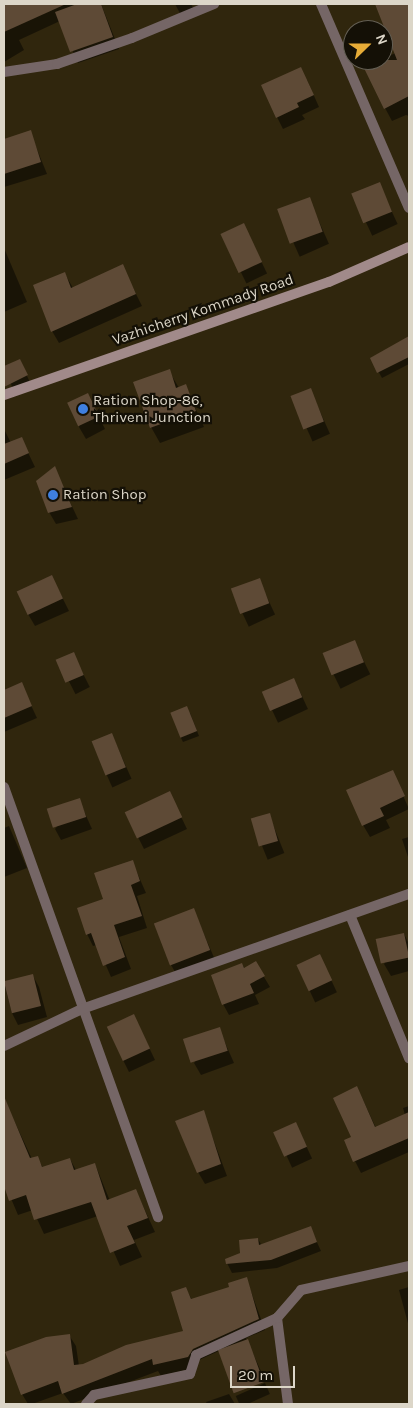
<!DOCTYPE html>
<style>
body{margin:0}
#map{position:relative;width:413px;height:1408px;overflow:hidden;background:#30260d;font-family:Karla,sans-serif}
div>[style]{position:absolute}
.shadow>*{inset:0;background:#0007;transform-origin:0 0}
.building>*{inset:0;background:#5e4a36;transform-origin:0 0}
.minor>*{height:10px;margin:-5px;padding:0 5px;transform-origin:5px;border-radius:5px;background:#756666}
.secondary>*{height:10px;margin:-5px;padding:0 5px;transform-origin:5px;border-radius:5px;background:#a18a8a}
.dots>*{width:14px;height:14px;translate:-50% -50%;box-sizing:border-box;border:2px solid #141006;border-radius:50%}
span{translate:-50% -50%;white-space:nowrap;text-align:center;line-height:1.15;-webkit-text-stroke:4.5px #141006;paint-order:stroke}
.street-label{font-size:15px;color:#dcd6c8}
.poi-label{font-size:15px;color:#dcd6c8}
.left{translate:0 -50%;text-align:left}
.frame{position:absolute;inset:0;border:5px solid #dcd6c8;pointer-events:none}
.north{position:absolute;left:343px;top:20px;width:50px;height:50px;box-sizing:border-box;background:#141006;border:1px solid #645f54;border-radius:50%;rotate:68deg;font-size:14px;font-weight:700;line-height:20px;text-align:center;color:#dcd6c8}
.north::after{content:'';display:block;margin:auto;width:18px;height:22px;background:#e7ac37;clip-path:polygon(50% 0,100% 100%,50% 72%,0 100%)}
.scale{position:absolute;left:230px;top:1366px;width:65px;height:22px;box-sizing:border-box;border:2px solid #dcd6c8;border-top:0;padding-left:6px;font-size:15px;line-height:18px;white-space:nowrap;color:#dcd6c8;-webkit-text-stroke:4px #141006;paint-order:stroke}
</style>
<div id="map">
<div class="shadow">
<div style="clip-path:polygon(11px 4px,101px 4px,119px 49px,78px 63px,60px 21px,19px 40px,24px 50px,4px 62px,4px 8px)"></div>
<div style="clip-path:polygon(175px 4px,191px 4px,195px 11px,182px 17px)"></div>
<div style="clip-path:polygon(377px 4px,409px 4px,409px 116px,406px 115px,392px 121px,385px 108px,378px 60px,396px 53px)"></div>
<div style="clip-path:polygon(307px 80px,319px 107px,302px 115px,305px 119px,283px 129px,277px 117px)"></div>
<div style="clip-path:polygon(30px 132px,47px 174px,4px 187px,4px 140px)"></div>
<div style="left:379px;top:184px;width:44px;height:28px;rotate:65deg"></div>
<div style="left:309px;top:199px;width:49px;height:32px;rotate:66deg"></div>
<div style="left:243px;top:224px;width:55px;height:23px;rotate:64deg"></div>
<div style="clip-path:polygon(4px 248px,27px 302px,4px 312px)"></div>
<div style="clip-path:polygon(122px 266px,142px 306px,59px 343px,52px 331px,65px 274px,73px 288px)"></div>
<div style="clip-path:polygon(409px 338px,409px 364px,382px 378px,371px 358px)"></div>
<div style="left:20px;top:360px;width:24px;height:18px;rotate:66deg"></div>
<div style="clip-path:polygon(169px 371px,179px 388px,185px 386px,204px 427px,160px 443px,151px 427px)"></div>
<div style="left:310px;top:389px;width:49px;height:19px;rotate:66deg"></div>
<div style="clip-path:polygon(87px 394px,105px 429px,86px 439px,79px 427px)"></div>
<div style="clip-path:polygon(4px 429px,11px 443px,21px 438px,35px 467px,4px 480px)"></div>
<div style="clip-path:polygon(54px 468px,78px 519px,56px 524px,49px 512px)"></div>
<div style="clip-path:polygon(52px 577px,69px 611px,35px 626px,28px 614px)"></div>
<div style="left:259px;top:580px;width:38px;height:29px;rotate:65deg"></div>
<div style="left:354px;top:641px;width:37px;height:33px;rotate:64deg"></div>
<div style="left:73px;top:654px;width:37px;height:16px;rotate:63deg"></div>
<div style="left:294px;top:679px;width:33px;height:33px;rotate:65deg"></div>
<div style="clip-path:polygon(21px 684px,37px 718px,4px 732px,4px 691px)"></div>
<div style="clip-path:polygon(190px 713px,199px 736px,183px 742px,180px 736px)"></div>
<div style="left:112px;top:735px;width:48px;height:21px;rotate:66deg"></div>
<div style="clip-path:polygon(392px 771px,409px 809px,386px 820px,390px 828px,370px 837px,363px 825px)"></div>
<div style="clip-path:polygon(169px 792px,187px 829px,144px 849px,138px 837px)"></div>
<div style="clip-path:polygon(79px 800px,92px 829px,61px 840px,55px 829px)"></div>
<div style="left:269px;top:815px;width:41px;height:18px;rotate:68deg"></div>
<div style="clip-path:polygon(9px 826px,27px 868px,4px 877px,4px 828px)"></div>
<div style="clip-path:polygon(409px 837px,409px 860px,402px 839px)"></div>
<div style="clip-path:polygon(132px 861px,146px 893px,137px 896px,147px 928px,119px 937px,131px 969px,111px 977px,97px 945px,93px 946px,87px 934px,104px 900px)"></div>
<div style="clip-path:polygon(193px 909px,216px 962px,178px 977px,171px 965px)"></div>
<div style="clip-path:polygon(404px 934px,409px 944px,409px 971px,391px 976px,384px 964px)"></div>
<div style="left:320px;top:956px;width:40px;height:24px;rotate:65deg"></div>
<div style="clip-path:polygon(255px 962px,270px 987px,255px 995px,259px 1004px,229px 1015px,223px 1004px,242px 964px,245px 969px)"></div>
<div style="clip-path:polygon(33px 976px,39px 987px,47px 1017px,18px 1025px,12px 1013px,4px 983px)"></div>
<div style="clip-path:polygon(134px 1016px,155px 1060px,129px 1072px,123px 1060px)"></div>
<div style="clip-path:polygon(219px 1029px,234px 1063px,201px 1075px,194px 1063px)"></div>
<div style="clip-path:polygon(4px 1099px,32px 1159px,37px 1157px,43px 1168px,70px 1159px,76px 1170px,95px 1164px,110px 1201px,136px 1191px,155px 1232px,134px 1240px,142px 1257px,120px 1266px,98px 1216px,44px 1234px,33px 1210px,18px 1215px,4px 1182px)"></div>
<div style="clip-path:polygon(363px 1100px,376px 1128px,405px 1115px,403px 1108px,409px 1106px,409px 1152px,361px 1173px,345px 1141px,353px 1138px)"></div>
<div style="clip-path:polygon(203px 1112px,227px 1176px,205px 1184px,198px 1172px)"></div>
<div style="left:296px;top:1124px;width:38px;height:22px;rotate:65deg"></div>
<div style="clip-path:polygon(310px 1227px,321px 1251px,277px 1268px,232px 1273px,227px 1263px,258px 1239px,262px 1246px)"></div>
<div style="clip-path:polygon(246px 1278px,265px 1330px,246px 1338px,265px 1380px,234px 1392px,219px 1351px,199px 1360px,194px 1368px,161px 1376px,158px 1371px,71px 1404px,63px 1393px,32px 1404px,28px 1404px,22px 1394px,69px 1335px,76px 1346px,79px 1366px,185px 1332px,186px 1289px,192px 1300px,231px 1288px)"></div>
<div style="clip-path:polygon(409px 1287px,409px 1327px,399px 1290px)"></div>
<div style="left:265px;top:1383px;width:12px;height:32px;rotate:66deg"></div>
<div style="clip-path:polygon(229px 1394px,235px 1404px,207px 1404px,206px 1402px)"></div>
</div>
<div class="building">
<div style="clip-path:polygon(4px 4px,66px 4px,4px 32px)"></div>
<div style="clip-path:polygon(77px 4px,101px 4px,113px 37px,70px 52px,55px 12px)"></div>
<div style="clip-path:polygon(375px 4px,409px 4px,409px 96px,384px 109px,362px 64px,374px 60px,397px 60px)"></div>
<div style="clip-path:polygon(301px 67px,314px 95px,297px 103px,299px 107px,276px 118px,261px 85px)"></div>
<div style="clip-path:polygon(31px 130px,41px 162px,4px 174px,4px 139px)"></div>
<div style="left:380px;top:182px;width:32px;height:31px;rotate:68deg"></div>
<div style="left:310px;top:197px;width:37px;height:35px;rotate:70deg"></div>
<div style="left:244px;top:223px;width:43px;height:26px;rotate:65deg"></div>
<div style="clip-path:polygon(123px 264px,136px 294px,51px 332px,33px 285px,65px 272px,71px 288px)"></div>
<div style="clip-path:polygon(409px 336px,409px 357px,377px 373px,370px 358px)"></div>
<div style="clip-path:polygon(20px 359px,28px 375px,4px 387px,4px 366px)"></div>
<div style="clip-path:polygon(170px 369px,176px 388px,186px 384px,196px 411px,150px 428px,133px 382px)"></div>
<div style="left:311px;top:388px;width:36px;height:22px;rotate:69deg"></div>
<div style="left:88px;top:393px;width:26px;height:23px;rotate:65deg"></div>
<div style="clip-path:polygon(22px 437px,29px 453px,4px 464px,4px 444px)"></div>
<div style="clip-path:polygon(55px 466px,72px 507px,48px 513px,36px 481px)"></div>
<div style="left:52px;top:575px;width:26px;height:39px;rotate:65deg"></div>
<div style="left:260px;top:578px;width:27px;height:31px;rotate:70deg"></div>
<div style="left:355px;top:640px;width:24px;height:35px;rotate:68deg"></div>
<div style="left:74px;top:652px;width:25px;height:20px;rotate:67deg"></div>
<div style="left:294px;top:678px;width:21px;height:35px;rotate:67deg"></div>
<div style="clip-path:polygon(22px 682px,32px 706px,4px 718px,4px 690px)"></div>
<div style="left:187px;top:706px;width:27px;height:18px;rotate:68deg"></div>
<div style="left:112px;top:733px;width:37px;height:22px;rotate:68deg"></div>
<div style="clip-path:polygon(393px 770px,405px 796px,380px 808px,384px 816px,362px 826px,346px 790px)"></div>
<div style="left:170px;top:791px;width:29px;height:50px;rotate:65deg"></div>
<div style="left:80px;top:798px;width:20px;height:35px;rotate:72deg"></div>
<div style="left:270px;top:813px;width:29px;height:20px;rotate:74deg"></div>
<div style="clip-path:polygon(133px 860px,140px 881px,131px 885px,142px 916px,114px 925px,125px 957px,103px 966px,91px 933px,86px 935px,77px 908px,103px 899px,94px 873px)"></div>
<div style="left:194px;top:908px;width:45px;height:43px;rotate:69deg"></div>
<div style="left:404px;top:933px;width:25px;height:29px;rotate:78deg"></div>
<div style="left:320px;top:954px;width:29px;height:26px;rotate:65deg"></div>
<div style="clip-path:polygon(256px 961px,265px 976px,250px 984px,254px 993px,222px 1005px,211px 975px,242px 963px,244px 968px)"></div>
<div style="left:33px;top:974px;width:33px;height:30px;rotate:76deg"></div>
<div style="left:134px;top:1014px;width:38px;height:30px;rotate:65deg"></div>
<div style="left:220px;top:1027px;width:25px;height:39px;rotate:72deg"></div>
<div style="clip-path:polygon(357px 1086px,375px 1127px,409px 1112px,409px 1138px,353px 1162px,344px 1140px,351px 1137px,333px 1098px)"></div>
<div style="clip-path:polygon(4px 1096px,30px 1158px,38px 1156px,42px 1167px,70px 1158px,74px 1170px,95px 1163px,107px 1200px,136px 1189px,148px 1218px,127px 1226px,135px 1243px,110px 1253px,91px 1202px,34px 1220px,26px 1195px,9px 1201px,4px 1186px)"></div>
<div style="clip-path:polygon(204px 1110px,221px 1164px,197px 1173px,175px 1121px)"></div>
<div style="left:296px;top:1122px;width:27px;height:25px;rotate:66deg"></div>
<div style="clip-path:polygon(311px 1226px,317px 1242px,271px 1260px,226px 1264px,225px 1259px,240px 1253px,239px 1240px,258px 1238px,259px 1245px)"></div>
<div style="clip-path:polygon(247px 1277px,259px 1319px,193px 1349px,188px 1357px,153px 1365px,152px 1359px,62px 1394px,58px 1381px,21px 1395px,5px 1352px,46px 1337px,70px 1334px,74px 1365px,83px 1364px,126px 1345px,183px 1331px,171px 1292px,186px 1287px,191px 1299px,229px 1287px,228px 1283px)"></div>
<div style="left:248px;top:1339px;width:46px;height:32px;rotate:70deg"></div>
</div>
<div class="minor">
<div style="left:321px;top:4px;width:222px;rotate:66.7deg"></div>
<div style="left:4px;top:72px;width:54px;rotate:-8.6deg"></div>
<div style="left:57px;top:64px;width:79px;rotate:-19.1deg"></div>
<div style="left:132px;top:38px;width:89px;rotate:-22.5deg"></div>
<div style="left:4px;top:787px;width:457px;rotate:70.3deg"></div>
<div style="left:350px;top:915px;width:155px;rotate:67.6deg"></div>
<div style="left:4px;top:1046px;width:86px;rotate:-25.4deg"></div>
<div style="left:82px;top:1009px;width:347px;rotate:-19.4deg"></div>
<div style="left:277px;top:1318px;width:87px;rotate:82.7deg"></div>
<div style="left:86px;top:1404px;width:12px;rotate:-48deg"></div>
<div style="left:94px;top:1395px;width:98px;rotate:-12.3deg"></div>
<div style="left:190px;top:1374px;width:20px;rotate:-72deg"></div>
<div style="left:196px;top:1355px;width:89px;rotate:-24.6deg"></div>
<div style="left:277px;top:1318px;width:37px;rotate:-49deg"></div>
<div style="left:301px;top:1290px;width:111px;rotate:-12.5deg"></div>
</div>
<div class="secondary">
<div style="left:4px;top:395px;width:344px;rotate:-19.2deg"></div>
<div style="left:329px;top:282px;width:87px;rotate:-23.6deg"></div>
</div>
<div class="dots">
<div style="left:83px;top:409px;background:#3f7fe0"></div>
<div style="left:53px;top:495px;background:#3f7fe0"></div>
</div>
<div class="street-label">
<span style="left:203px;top:310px;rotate:-19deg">Vazhicherry Kommady Road</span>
</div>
<div class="poi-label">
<span class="left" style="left:93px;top:409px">Ration Shop-86,<br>Thriveni Junction</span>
<span class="left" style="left:63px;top:495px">Ration Shop</span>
</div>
<div class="frame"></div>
<div class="north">N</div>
<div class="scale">20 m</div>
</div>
